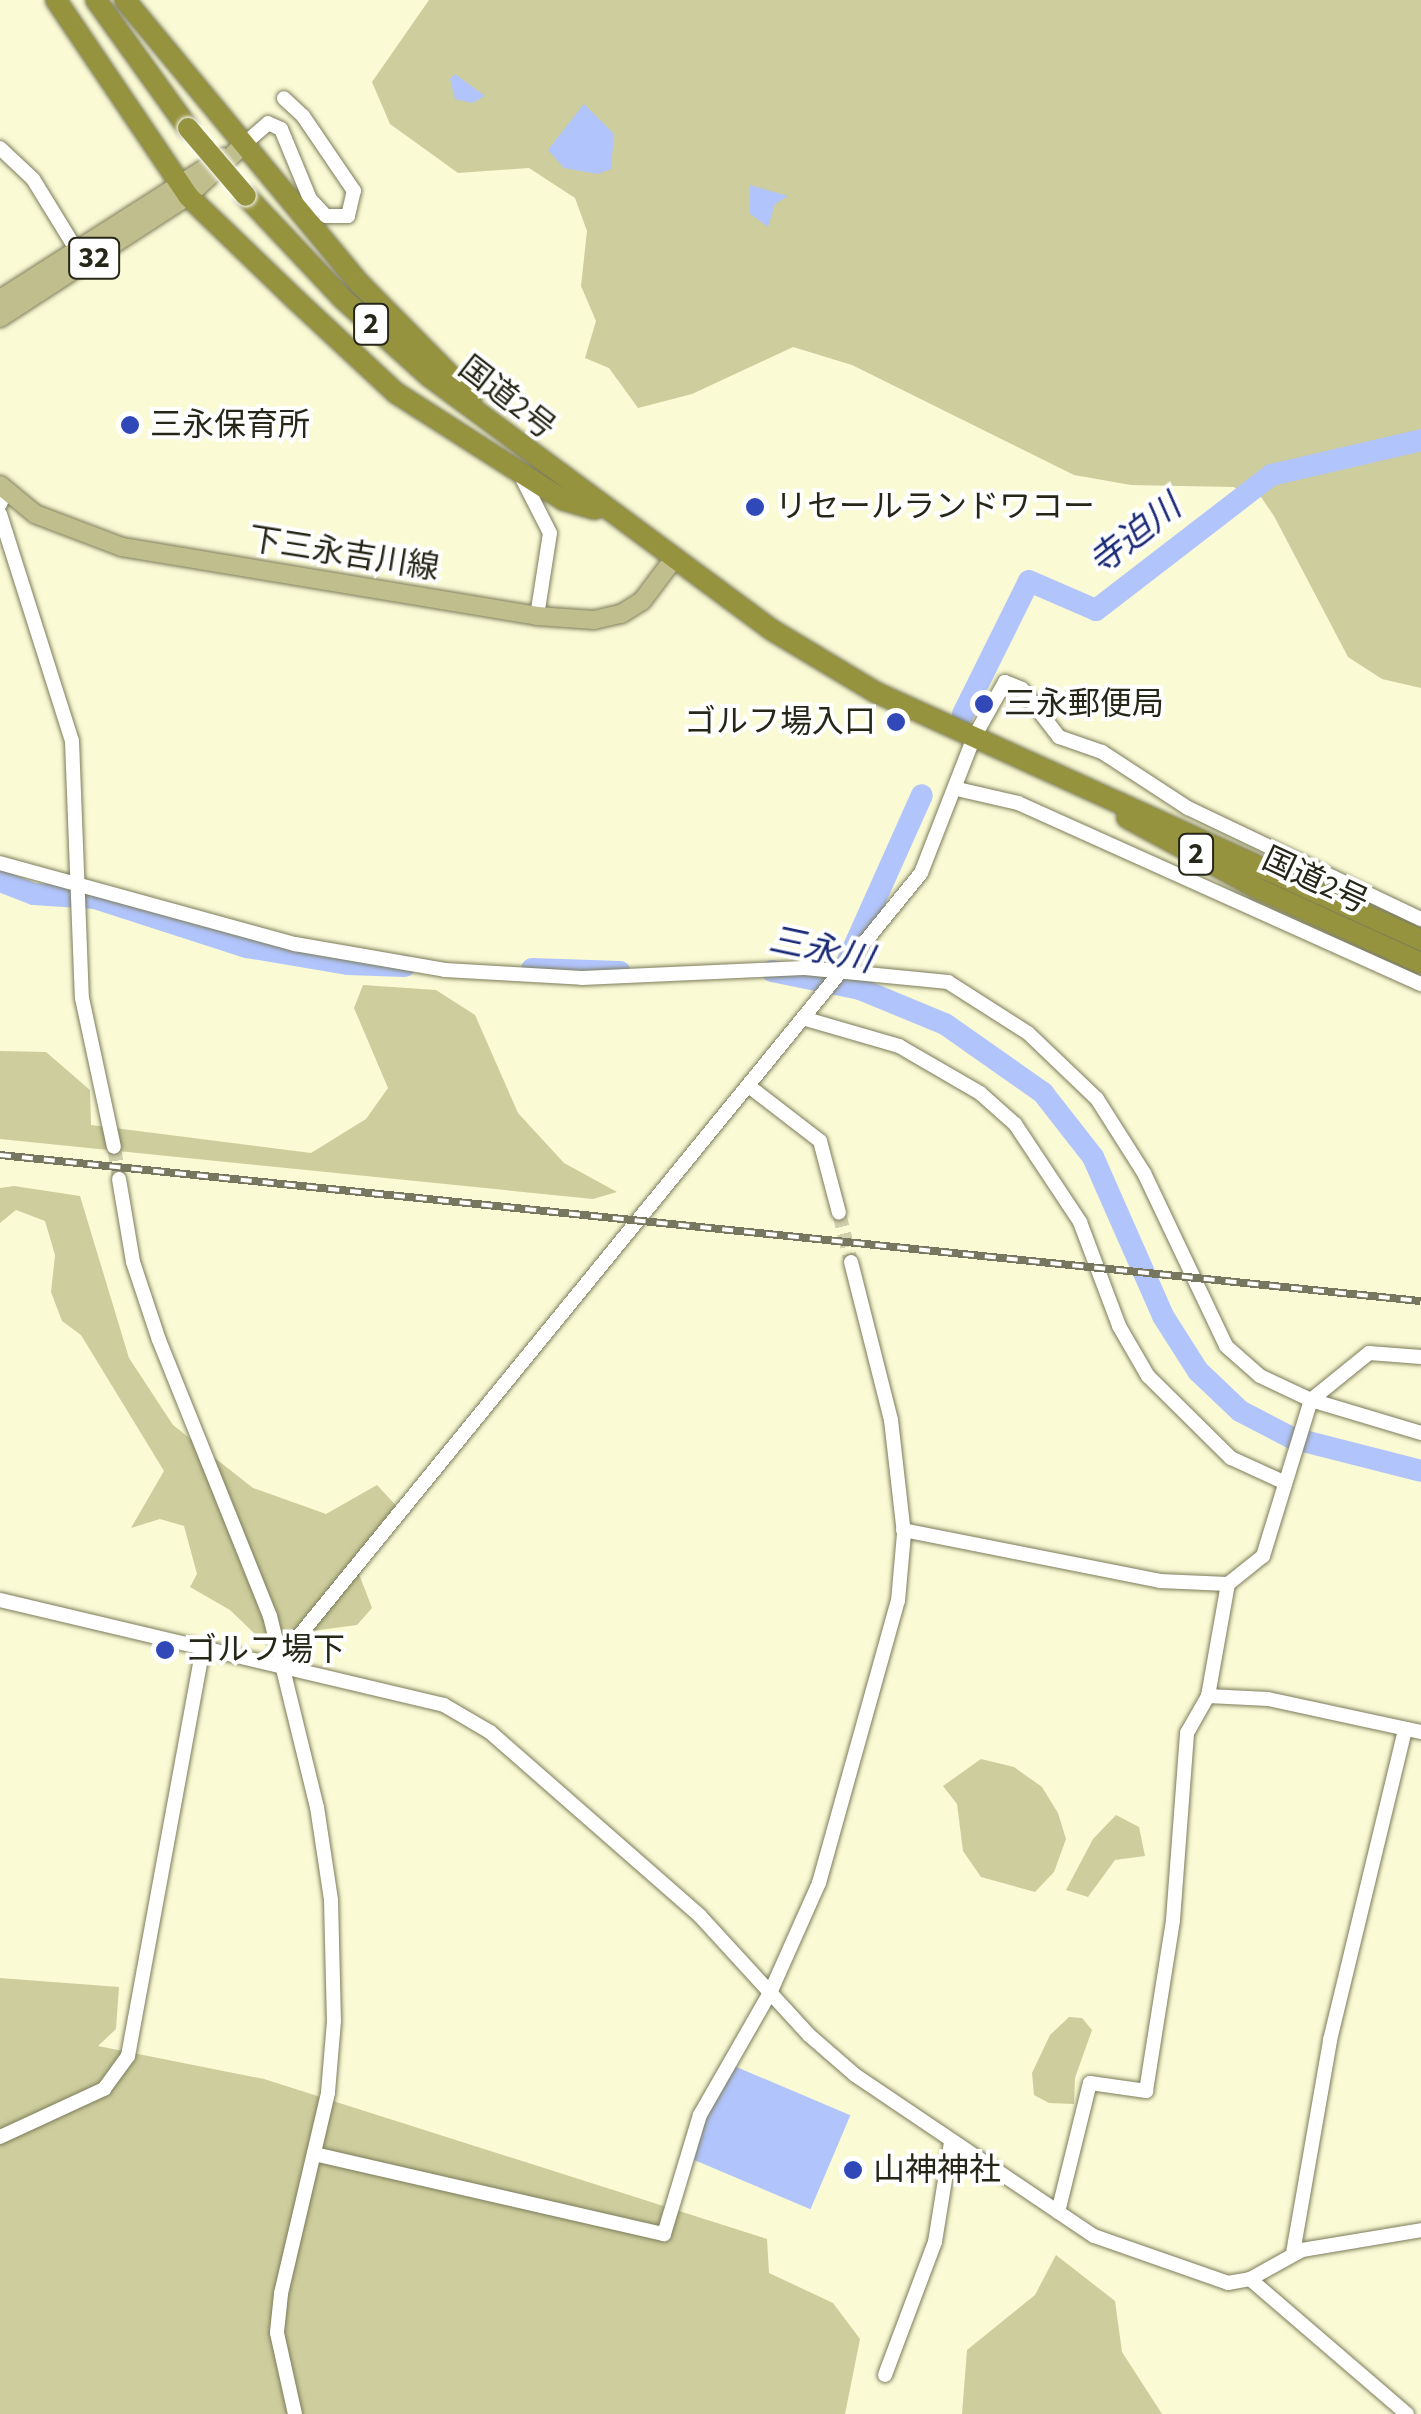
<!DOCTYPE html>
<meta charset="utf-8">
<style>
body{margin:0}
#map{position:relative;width:1421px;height:2414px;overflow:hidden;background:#fafad5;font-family:"Source Sans 3","Noto Sans JP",sans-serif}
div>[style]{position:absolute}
.green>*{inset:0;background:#cdcd9d}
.water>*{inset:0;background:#b1c4fb;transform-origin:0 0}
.river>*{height:22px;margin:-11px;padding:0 11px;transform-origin:11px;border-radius:11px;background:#b1c4fb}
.minor-tunnel>*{height:14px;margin-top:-7px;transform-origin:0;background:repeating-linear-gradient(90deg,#d0d0af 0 14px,transparent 0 21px)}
.roads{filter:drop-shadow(0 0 2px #7c7c5b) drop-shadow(0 0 2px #7c7c5b)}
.minor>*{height:14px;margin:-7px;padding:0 7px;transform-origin:7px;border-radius:7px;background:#fff}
.major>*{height:18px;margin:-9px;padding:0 9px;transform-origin:9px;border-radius:9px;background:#c0be8c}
.highway>*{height:20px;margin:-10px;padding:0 10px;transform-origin:10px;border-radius:10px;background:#96933f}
.rail>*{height:8px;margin-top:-4px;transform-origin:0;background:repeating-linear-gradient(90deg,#fff 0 11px,#777760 0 22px);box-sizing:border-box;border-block:2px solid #777760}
.bridges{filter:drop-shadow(0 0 2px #fff) drop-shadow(0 0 2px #fff)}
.highway-bridge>*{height:20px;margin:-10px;padding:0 10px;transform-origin:10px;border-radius:10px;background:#96933f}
.dots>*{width:28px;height:28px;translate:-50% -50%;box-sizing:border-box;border:5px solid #fff;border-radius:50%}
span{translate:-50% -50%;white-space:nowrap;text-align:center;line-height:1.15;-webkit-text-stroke:8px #fff;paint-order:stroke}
.shield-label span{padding:2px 8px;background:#fff;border:2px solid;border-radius:8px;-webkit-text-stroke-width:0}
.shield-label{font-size:30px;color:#272719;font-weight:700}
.street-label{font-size:32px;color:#272719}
.poi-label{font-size:32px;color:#272719}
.left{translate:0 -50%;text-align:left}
.right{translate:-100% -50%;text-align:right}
.water-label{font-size:35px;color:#1b2a76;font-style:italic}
</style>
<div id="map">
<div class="green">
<div style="clip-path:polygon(429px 0,1421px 0,1421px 688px,1382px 679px,1348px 657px,1274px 516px,1261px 497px,1233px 487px,1131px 485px,1074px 475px,852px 365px,793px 347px,692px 394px,638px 408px,609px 368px,585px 358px,596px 321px,581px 286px,587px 231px,575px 198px,529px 168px,458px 173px,390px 124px,372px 82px)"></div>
<div style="clip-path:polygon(363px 985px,436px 990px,475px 1015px,518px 1113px,564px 1163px,617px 1192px,593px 1199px,0 1139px,0 1051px,46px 1052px,90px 1090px,91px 1125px,311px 1153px,366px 1119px,388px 1088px,354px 1008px)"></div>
<div style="clip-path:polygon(14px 1186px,80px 1196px,129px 1358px,173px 1425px,253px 1488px,326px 1514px,377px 1485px,402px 1512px,359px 1574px,372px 1608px,357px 1625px,259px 1638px,230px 1610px,190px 1587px,197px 1574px,184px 1526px,160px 1519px,131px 1528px,164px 1471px,81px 1335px,62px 1321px,51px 1292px,55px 1255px,45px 1221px,16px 1210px,0 1223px,0 1188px)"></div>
<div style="clip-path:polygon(981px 1759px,1014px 1767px,1042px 1787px,1058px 1813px,1066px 1839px,1054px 1872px,1035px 1892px,981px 1877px,963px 1851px,957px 1804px,943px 1786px)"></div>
<div style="clip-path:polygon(1116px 1815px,1139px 1827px,1145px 1856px,1115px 1860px,1088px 1897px,1066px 1890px,1093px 1839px)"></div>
<div style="clip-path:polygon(0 1978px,119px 1987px,116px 2029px,98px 2046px,264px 2079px,767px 2239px,769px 2273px,833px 2303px,860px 2339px,845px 2414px,0 2414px)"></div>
<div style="clip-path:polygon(1069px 2017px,1082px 2018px,1092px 2030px,1075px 2078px,1074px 2104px,1049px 2103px,1034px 2095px,1032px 2073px,1050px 2035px)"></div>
<div style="clip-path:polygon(1056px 2255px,1115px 2301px,1122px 2352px,1162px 2414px,962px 2414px,967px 2350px,1035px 2295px)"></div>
</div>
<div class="water">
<div style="clip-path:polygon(455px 74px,485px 96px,472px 103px,455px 99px,450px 79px)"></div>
<div style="clip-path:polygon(584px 104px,614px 134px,611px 169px,598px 174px,564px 168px,548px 150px)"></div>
<div style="clip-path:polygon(750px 185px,788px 196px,775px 204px,768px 227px,749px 213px)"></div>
<div style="left:727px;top:2063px;width:134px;height:102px;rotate:23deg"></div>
</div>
<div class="river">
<div style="left:963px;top:714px;width:148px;rotate:-63.6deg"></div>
<div style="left:1029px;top:581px;width:73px;rotate:23.4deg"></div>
<div style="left:1096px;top:610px;width:221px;rotate:-37.6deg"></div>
<div style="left:1271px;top:475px;width:154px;rotate:-13.1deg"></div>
<div style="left:0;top:881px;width:36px;rotate:21deg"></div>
<div style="left:34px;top:894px;width:61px;rotate:3.8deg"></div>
<div style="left:95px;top:898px;width:160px;rotate:17.9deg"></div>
<div style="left:247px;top:947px;width:102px;rotate:9.6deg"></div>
<div style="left:348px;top:964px;width:57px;rotate:2deg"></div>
<div style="left:845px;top:967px;width:188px;rotate:-65.9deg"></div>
<div style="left:532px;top:969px;width:88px;rotate:2deg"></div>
<div style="left:772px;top:971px;width:90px;rotate:11.6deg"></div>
<div style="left:860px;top:989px;width:92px;rotate:22.4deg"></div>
<div style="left:945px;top:1024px;width:120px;rotate:35.1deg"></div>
<div style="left:1043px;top:1093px;width:81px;rotate:52deg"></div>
<div style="left:1093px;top:1157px;width:174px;rotate:66.2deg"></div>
<div style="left:1163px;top:1316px;width:65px;rotate:57.5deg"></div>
<div style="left:1198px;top:1371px;width:58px;rotate:43.6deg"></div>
<div style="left:1240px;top:1411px;width:59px;rotate:27.4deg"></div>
<div style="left:1292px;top:1438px;width:133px;rotate:14.3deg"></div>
</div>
<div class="minor-tunnel">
<div style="left:114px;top:1147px;width:32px;rotate:81deg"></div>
<div style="left:839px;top:1213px;width:50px;rotate:76.2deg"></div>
</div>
<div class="roads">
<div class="minor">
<div style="left:243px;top:145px;width:33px;rotate:-41deg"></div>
<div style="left:268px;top:123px;width:14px;rotate:25deg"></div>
<div style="left:281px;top:129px;width:76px;rotate:67.5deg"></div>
<div style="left:310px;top:199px;width:23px;rotate:47deg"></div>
<div style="left:326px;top:216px;width:22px"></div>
<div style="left:348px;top:216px;width:26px;rotate:-77deg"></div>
<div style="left:354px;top:191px;width:91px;rotate:-124.2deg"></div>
<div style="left:303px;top:116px;width:26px;rotate:-137deg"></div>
<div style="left:0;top:148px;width:45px;rotate:43.2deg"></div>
<div style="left:33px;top:179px;width:94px;rotate:58.5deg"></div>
<div style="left:523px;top:480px;width:59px;rotate:63deg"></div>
<div style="left:550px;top:533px;width:84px;rotate:98.9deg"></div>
<div style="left:0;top:504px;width:15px;rotate:-67deg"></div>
<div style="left:0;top:514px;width:238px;rotate:72.4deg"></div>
<div style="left:72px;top:741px;width:257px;rotate:87.8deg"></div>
<div style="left:82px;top:998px;width:152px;rotate:77.9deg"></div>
<div style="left:957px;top:789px;width:63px;rotate:12.9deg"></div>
<div style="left:1018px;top:803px;width:442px;rotate:24.2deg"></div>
<div style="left:0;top:863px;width:306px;rotate:15.4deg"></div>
<div style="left:295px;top:944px;width:152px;rotate:9.8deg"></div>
<div style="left:445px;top:970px;width:137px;rotate:3.3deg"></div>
<div style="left:582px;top:978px;width:223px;rotate:-2.6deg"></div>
<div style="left:805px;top:968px;width:144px;rotate:5.6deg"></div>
<div style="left:948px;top:982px;width:95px;rotate:32.5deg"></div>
<div style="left:1028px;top:1033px;width:95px;rotate:43.7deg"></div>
<div style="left:1097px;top:1099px;width:88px;rotate:57.6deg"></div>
<div style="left:1144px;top:1173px;width:191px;rotate:64.6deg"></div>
<div style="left:1226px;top:1346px;width:45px;rotate:41.4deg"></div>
<div style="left:1260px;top:1376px;width:56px;rotate:25.2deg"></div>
<div style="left:1311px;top:1400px;width:115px;rotate:16.7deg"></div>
<div style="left:806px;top:1019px;width:97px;rotate:16.2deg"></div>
<div style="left:899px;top:1046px;width:94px;rotate:30.1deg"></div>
<div style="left:980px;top:1093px;width:47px;rotate:41.5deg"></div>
<div style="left:1015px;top:1124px;width:118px;rotate:56.4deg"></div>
<div style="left:1080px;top:1222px;width:111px;rotate:69.4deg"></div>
<div style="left:1119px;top:1326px;width:58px;rotate:59.9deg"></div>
<div style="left:1148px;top:1376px;width:117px;rotate:44.7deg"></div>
<div style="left:1231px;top:1458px;width:55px;rotate:24.7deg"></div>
<div style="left:750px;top:1087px;width:88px;rotate:37.6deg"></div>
<div style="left:820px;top:1141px;width:74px;rotate:75.2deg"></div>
<div style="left:119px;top:1179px;width:84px;rotate:80.4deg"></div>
<div style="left:133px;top:1262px;width:82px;rotate:71.6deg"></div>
<div style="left:159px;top:1340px;width:297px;rotate:68.1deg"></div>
<div style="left:270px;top:1616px;width:197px;rotate:76.2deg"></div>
<div style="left:317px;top:1807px;width:94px;rotate:81.4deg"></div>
<div style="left:331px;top:1900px;width:121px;rotate:88.6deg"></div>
<div style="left:334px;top:2021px;width:72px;rotate:94.8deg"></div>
<div style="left:328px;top:2093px;width:206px;rotate:103.2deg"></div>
<div style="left:281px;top:2294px;width:39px;rotate:96deg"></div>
<div style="left:277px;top:2333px;width:83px;rotate:77.5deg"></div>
<div style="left:903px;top:1530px;width:262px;rotate:11.2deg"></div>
<div style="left:1160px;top:1581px;width:68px;rotate:2.5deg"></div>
<div style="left:0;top:1600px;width:456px;rotate:13.3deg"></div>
<div style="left:444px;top:1705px;width:53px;rotate:30.4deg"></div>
<div style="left:490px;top:1732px;width:279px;rotate:41.2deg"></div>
<div style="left:700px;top:1916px;width:161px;rotate:47.5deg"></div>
<div style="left:809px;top:2035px;width:61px;rotate:41deg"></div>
<div style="left:855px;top:2075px;width:288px;rotate:34deg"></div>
<div style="left:1094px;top:2236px;width:142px;rotate:19.3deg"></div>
<div style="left:1228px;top:2283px;width:22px;rotate:-10deg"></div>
<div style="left:1250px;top:2279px;width:60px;rotate:-29.1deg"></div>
<div style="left:1302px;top:2250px;width:121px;rotate:-9.5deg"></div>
<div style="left:277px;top:1663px;width:1019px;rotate:-50.81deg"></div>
<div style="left:921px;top:873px;width:146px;rotate:-68.7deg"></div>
<div style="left:974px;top:737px;width:63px;rotate:-60.6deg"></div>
<div style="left:1005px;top:682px;width:18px;rotate:22deg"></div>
<div style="left:1022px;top:689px;width:61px;rotate:52.4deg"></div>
<div style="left:1059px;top:737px;width:46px;rotate:19.2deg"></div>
<div style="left:1102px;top:752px;width:103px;rotate:33.1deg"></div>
<div style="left:1188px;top:808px;width:258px;rotate:25.5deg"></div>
<div style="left:1208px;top:1696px;width:60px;rotate:2.9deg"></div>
<div style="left:1268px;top:1699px;width:157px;rotate:12.2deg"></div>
<div style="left:0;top:2137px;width:115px;rotate:-24.8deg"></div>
<div style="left:104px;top:2089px;width:41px;rotate:-54deg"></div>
<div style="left:128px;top:2056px;width:415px;rotate:-79.6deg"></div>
<div style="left:314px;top:2154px;width:359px;rotate:12.9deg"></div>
<div style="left:664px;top:2234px;width:124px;rotate:-73.2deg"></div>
<div style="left:700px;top:2115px;width:141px;rotate:-60.2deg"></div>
<div style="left:770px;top:1993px;width:120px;rotate:-66deg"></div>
<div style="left:819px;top:1883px;width:293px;rotate:-74.4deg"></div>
<div style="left:898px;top:1601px;width:67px;rotate:-84.9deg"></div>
<div style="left:904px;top:1534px;width:115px;rotate:-96.5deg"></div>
<div style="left:891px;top:1420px;width:163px;rotate:-104.2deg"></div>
<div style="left:1058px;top:2212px;width:133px;rotate:-76.1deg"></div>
<div style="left:1090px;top:2083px;width:57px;rotate:8.1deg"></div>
<div style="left:1146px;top:2091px;width:173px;rotate:-81deg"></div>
<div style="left:1173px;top:1920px;width:188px;rotate:-85.7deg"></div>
<div style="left:1187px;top:1733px;width:43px;rotate:-60.4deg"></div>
<div style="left:1208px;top:1696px;width:114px;rotate:-79.9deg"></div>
<div style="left:1228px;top:1584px;width:45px;rotate:-38.7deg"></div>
<div style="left:1263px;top:1556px;width:163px;rotate:-72.9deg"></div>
<div style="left:1311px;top:1400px;width:75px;rotate:-39deg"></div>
<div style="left:1369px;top:1353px;width:52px;rotate:4.4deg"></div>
<div style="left:1293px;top:2253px;width:216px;rotate:-80.1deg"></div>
<div style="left:1330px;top:2040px;width:320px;rotate:-76.4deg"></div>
<div style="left:1250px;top:2279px;width:207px;rotate:40.7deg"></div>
<div style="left:885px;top:2375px;width:142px;rotate:-69.4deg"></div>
<div style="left:935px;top:2242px;width:101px;rotate:-80.9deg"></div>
</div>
<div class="major">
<div style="left:0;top:299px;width:264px;rotate:-32.5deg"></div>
<div style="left:0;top:318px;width:224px;rotate:-33deg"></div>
<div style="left:188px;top:196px;width:75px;rotate:-42.8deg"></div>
<div style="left:0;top:485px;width:45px;rotate:39.6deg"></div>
<div style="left:35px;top:514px;width:93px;rotate:20.8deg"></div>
<div style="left:122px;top:547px;width:421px;rotate:9.4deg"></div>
<div style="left:537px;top:616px;width:57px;rotate:4deg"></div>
<div style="left:594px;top:620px;width:28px;rotate:-13deg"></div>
<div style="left:621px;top:614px;width:25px;rotate:-32deg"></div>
<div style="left:642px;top:601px;width:50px;rotate:-53.1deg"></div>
</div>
<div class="highway">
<div style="left:56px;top:0;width:236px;rotate:56deg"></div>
<div style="left:188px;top:196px;width:151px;rotate:43.9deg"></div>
<div style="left:297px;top:301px;width:135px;rotate:42.9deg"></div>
<div style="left:396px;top:393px;width:198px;rotate:32.6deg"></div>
<div style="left:563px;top:500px;width:33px;rotate:16deg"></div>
<div style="left:96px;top:0;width:158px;rotate:54.3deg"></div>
<div style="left:125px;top:0;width:369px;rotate:50.4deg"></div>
<div style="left:360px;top:284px;width:158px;rotate:45.3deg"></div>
<div style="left:246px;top:196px;width:140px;rotate:46.7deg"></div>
<div style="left:342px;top:298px;width:118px;rotate:41.9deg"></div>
<div style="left:430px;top:377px;width:425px;rotate:36.5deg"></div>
<div style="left:772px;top:630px;width:120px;rotate:31deg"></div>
<div style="left:875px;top:692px;width:600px;rotate:24.43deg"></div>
<div style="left:1127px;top:818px;width:148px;rotate:28.3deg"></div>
<div style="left:1257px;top:888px;width:180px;rotate:24.6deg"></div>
</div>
</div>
<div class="rail">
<div style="left:0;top:1155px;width:1428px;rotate:5.87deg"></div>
</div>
<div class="bridges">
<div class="highway-bridge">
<div style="left:188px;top:128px;width:89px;rotate:49.5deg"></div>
</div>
</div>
<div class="dots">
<div style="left:130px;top:425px;background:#3148b9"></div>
<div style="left:755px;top:507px;background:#3148b9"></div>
<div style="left:984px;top:704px;background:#3148b9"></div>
<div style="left:896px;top:722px;background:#3148b9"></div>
<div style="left:165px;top:1650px;background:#3148b9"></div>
<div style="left:853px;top:2170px;background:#3148b9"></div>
</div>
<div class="shield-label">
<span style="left:94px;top:258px">32</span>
<span style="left:371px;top:324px">2</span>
<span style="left:1196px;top:854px">2</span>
</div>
<div class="street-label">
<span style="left:507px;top:398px;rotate:38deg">国道2号</span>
<span style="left:344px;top:554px;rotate:9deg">下三永吉川線</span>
<span style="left:1315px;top:881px;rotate:25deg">国道2号</span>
</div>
<div class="poi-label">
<span class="left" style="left:150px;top:425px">三永保育所</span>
<span class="left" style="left:775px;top:507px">リセールランドワコー</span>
<span class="left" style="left:1004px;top:704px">三永郵便局</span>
<span class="right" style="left:876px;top:722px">ゴルフ場入口</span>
<span class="left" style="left:185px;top:1650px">ゴルフ場下</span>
<span class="left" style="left:873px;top:2170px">山神神社</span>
</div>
<div class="water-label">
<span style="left:1135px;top:535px;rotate:-38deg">寺迫川</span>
<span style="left:821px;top:950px;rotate:12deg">三永川</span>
</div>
</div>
